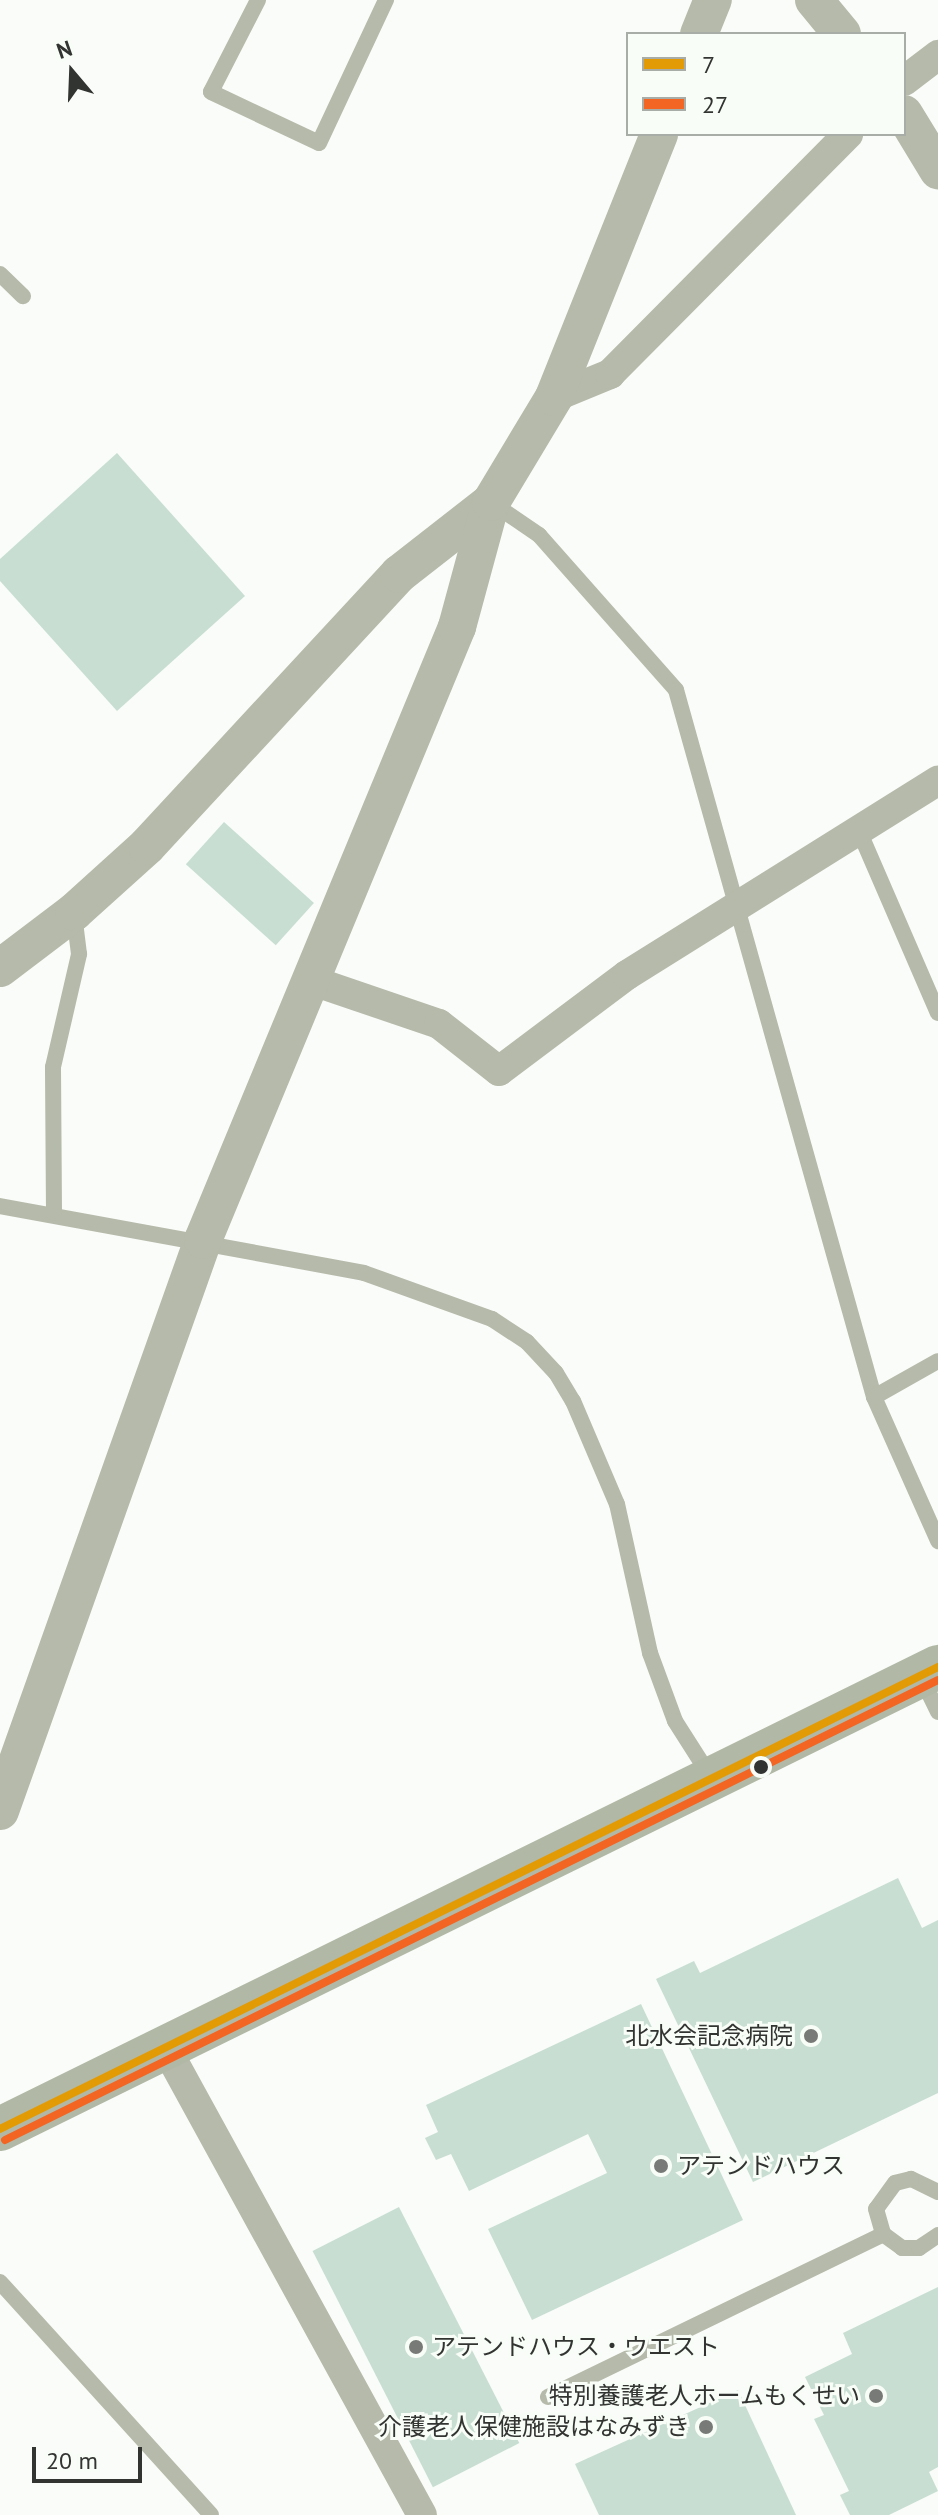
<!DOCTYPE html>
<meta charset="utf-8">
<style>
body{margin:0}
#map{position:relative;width:938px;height:2515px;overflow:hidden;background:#f9fcf8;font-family:"PT Sans","Noto Sans JP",sans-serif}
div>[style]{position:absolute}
.building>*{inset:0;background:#c8ded3;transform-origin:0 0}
.service>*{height:16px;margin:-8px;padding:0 8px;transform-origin:8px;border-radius:8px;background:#b5baaa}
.minor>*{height:30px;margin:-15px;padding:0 15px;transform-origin:15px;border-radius:15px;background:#b5baaa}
.tertiary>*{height:38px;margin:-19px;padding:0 19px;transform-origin:19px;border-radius:19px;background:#b5baaa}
.secondary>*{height:44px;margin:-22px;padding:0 22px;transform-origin:22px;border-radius:22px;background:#b2b8a6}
.bus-1>*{height:8px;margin:-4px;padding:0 4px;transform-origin:4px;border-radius:4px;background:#e39b05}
.bus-2>*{height:8px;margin:-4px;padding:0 4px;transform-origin:4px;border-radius:4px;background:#f26522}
.dots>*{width:22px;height:22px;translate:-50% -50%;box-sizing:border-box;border:4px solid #f8fdf7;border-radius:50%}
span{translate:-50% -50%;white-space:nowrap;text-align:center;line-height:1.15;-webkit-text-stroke:6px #f8fdf7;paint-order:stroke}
.poi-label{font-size:24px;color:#323432}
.right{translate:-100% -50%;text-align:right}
.left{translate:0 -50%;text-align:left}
.legend{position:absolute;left:626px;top:32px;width:280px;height:104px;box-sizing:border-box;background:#f8fdf7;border:2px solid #a9ada8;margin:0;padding:10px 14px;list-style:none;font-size:24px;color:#323432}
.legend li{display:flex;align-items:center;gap:16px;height:40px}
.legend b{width:40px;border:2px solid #a9ada8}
.north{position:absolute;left:32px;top:32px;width:80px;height:80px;-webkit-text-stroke:6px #f8fdf7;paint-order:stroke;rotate:341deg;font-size:22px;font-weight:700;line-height:32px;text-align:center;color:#323432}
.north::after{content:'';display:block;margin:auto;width:28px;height:36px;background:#323432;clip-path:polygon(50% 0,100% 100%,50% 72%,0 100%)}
.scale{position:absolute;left:32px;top:2447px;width:110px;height:36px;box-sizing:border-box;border:4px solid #323432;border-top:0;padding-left:10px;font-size:24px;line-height:28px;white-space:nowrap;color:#323432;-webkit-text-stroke:6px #f8fdf7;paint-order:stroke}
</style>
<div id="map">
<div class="building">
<div style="clip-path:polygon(117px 453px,245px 596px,117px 711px,0 581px,0 559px)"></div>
<div style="left:224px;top:822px;width:121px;height:57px;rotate:42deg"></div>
<div style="clip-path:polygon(898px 1878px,922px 1928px,938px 1920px,938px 2093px,753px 2182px,656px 1979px,694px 1961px,700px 1973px)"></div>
<div style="clip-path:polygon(641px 2004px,743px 2220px,532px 2320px,488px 2229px,607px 2173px,588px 2134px,469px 2191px,451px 2154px,436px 2160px,425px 2138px,438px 2132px,426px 2105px)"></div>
<div style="left:399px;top:2207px;width:265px;height:97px;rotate:63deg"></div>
<div style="clip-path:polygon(938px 2287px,938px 2467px,929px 2472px,938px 2491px,889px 2515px,850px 2515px,840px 2495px,849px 2491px,814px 2419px,824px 2415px,805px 2377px,852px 2354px,843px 2333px)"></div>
<div style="clip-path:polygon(738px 2390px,796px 2515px,599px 2515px,575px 2464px)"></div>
</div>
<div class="service">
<div style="left:258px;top:0;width:103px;rotate:117.1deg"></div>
<div style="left:211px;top:92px;width:119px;rotate:25.3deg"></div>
<div style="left:319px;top:143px;width:158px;rotate:-64.9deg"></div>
<div style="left:0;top:274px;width:32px;rotate:44deg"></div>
<div style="left:492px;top:503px;width:57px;rotate:34.2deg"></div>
<div style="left:539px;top:535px;width:207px;rotate:48.5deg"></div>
<div style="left:676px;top:690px;width:734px;rotate:74.35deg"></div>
<div style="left:874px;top:1397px;width:158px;rotate:66deg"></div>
<div style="left:860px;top:833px;width:196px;rotate:66.6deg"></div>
<div style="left:0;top:1206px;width:370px;rotate:10.4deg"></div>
<div style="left:364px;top:1273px;width:136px;rotate:19.8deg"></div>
<div style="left:492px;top:1319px;width:42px;rotate:33.3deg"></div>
<div style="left:527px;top:1342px;width:42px;rotate:46.9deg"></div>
<div style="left:556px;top:1373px;width:33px;rotate:59deg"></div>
<div style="left:573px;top:1401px;width:112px;rotate:66.9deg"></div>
<div style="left:617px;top:1504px;width:153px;rotate:77.5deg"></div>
<div style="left:650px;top:1653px;width:72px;rotate:69.8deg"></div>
<div style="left:675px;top:1721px;width:65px;rotate:57.5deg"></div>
<div style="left:54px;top:1213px;width:146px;rotate:-90.4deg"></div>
<div style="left:53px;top:1067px;width:116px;rotate:-77deg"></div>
<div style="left:79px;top:954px;width:40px;rotate:-97.1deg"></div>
<div style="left:874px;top:1397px;width:73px;rotate:-29.4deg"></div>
<div style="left:921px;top:1677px;width:39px;rotate:64deg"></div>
<div style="left:938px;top:2192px;width:30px;rotate:-154deg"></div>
<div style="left:911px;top:2179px;width:16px;rotate:166deg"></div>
<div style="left:895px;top:2183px;width:32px;rotate:126deg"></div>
<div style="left:876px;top:2209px;width:26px;rotate:74deg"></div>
<div style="left:883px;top:2234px;width:24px;rotate:36deg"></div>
<div style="left:902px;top:2248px;width:17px"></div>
<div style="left:919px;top:2248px;width:23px;rotate:-34deg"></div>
<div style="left:0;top:2282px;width:314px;rotate:47.8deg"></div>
<div style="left:548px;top:2397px;width:373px;rotate:-25.9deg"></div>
</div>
<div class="minor">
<div style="left:904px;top:81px;width:43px;rotate:-37.4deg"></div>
<div style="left:554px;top:397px;width:61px;rotate:-22.3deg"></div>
<div style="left:610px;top:374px;width:338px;rotate:-45.2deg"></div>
<div style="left:310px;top:980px;width:136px;rotate:18.8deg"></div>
<div style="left:439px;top:1024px;width:76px;rotate:38.1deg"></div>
<div style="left:499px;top:1071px;width:160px;rotate:-36.9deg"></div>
<div style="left:627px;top:975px;width:367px;rotate:-32deg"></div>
<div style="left:167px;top:2050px;width:530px;rotate:61.26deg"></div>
</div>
<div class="tertiary">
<div style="left:814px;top:0;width:44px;rotate:50.5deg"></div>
<div style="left:699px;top:34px;width:37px;rotate:-68deg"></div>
<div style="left:904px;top:114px;width:66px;rotate:58.7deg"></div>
<div style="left:0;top:968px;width:93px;rotate:-37.1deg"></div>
<div style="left:74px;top:912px;width:98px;rotate:-42.1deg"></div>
<div style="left:147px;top:846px;width:371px;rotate:-47.2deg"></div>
<div style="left:399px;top:574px;width:117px;rotate:-38deg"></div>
<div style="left:0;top:1811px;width:606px;rotate:-70.43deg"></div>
<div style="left:203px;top:1240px;width:664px;rotate:-67.49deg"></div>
<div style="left:457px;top:627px;width:130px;rotate:-74.8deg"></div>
<div style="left:491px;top:502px;width:122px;rotate:-59deg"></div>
<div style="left:554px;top:397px;width:283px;rotate:-68.2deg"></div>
</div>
<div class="secondary">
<div style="left:0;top:2129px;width:1046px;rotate:-26.22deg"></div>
</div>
<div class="bus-1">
<div style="left:0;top:2129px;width:1046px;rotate:-26.22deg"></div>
</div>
<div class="bus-2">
<div style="left:5px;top:2140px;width:1040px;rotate:-26.24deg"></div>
</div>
<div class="dots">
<div style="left:761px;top:1767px;background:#323432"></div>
<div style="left:811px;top:2036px;background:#787a77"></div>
<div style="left:661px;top:2166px;background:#787a77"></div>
<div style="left:416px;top:2347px;background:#787a77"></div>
<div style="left:876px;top:2396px;background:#787a77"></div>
<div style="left:706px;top:2427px;background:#787a77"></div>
</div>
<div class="poi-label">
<span class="right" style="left:793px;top:2036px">北水会記念病院</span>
<span class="left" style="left:677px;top:2166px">アテンドハウス</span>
<span class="left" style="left:432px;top:2347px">アテンドハウス・ウエスト</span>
<span class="right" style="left:860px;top:2396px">特別養護老人ホームもくせい</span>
<span class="right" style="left:690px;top:2427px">介護老人保健施設はなみずき</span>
</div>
<ul class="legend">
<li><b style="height:10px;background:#e39b05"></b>7</li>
<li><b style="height:10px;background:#f26522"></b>27</li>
</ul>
<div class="north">N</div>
<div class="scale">20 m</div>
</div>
